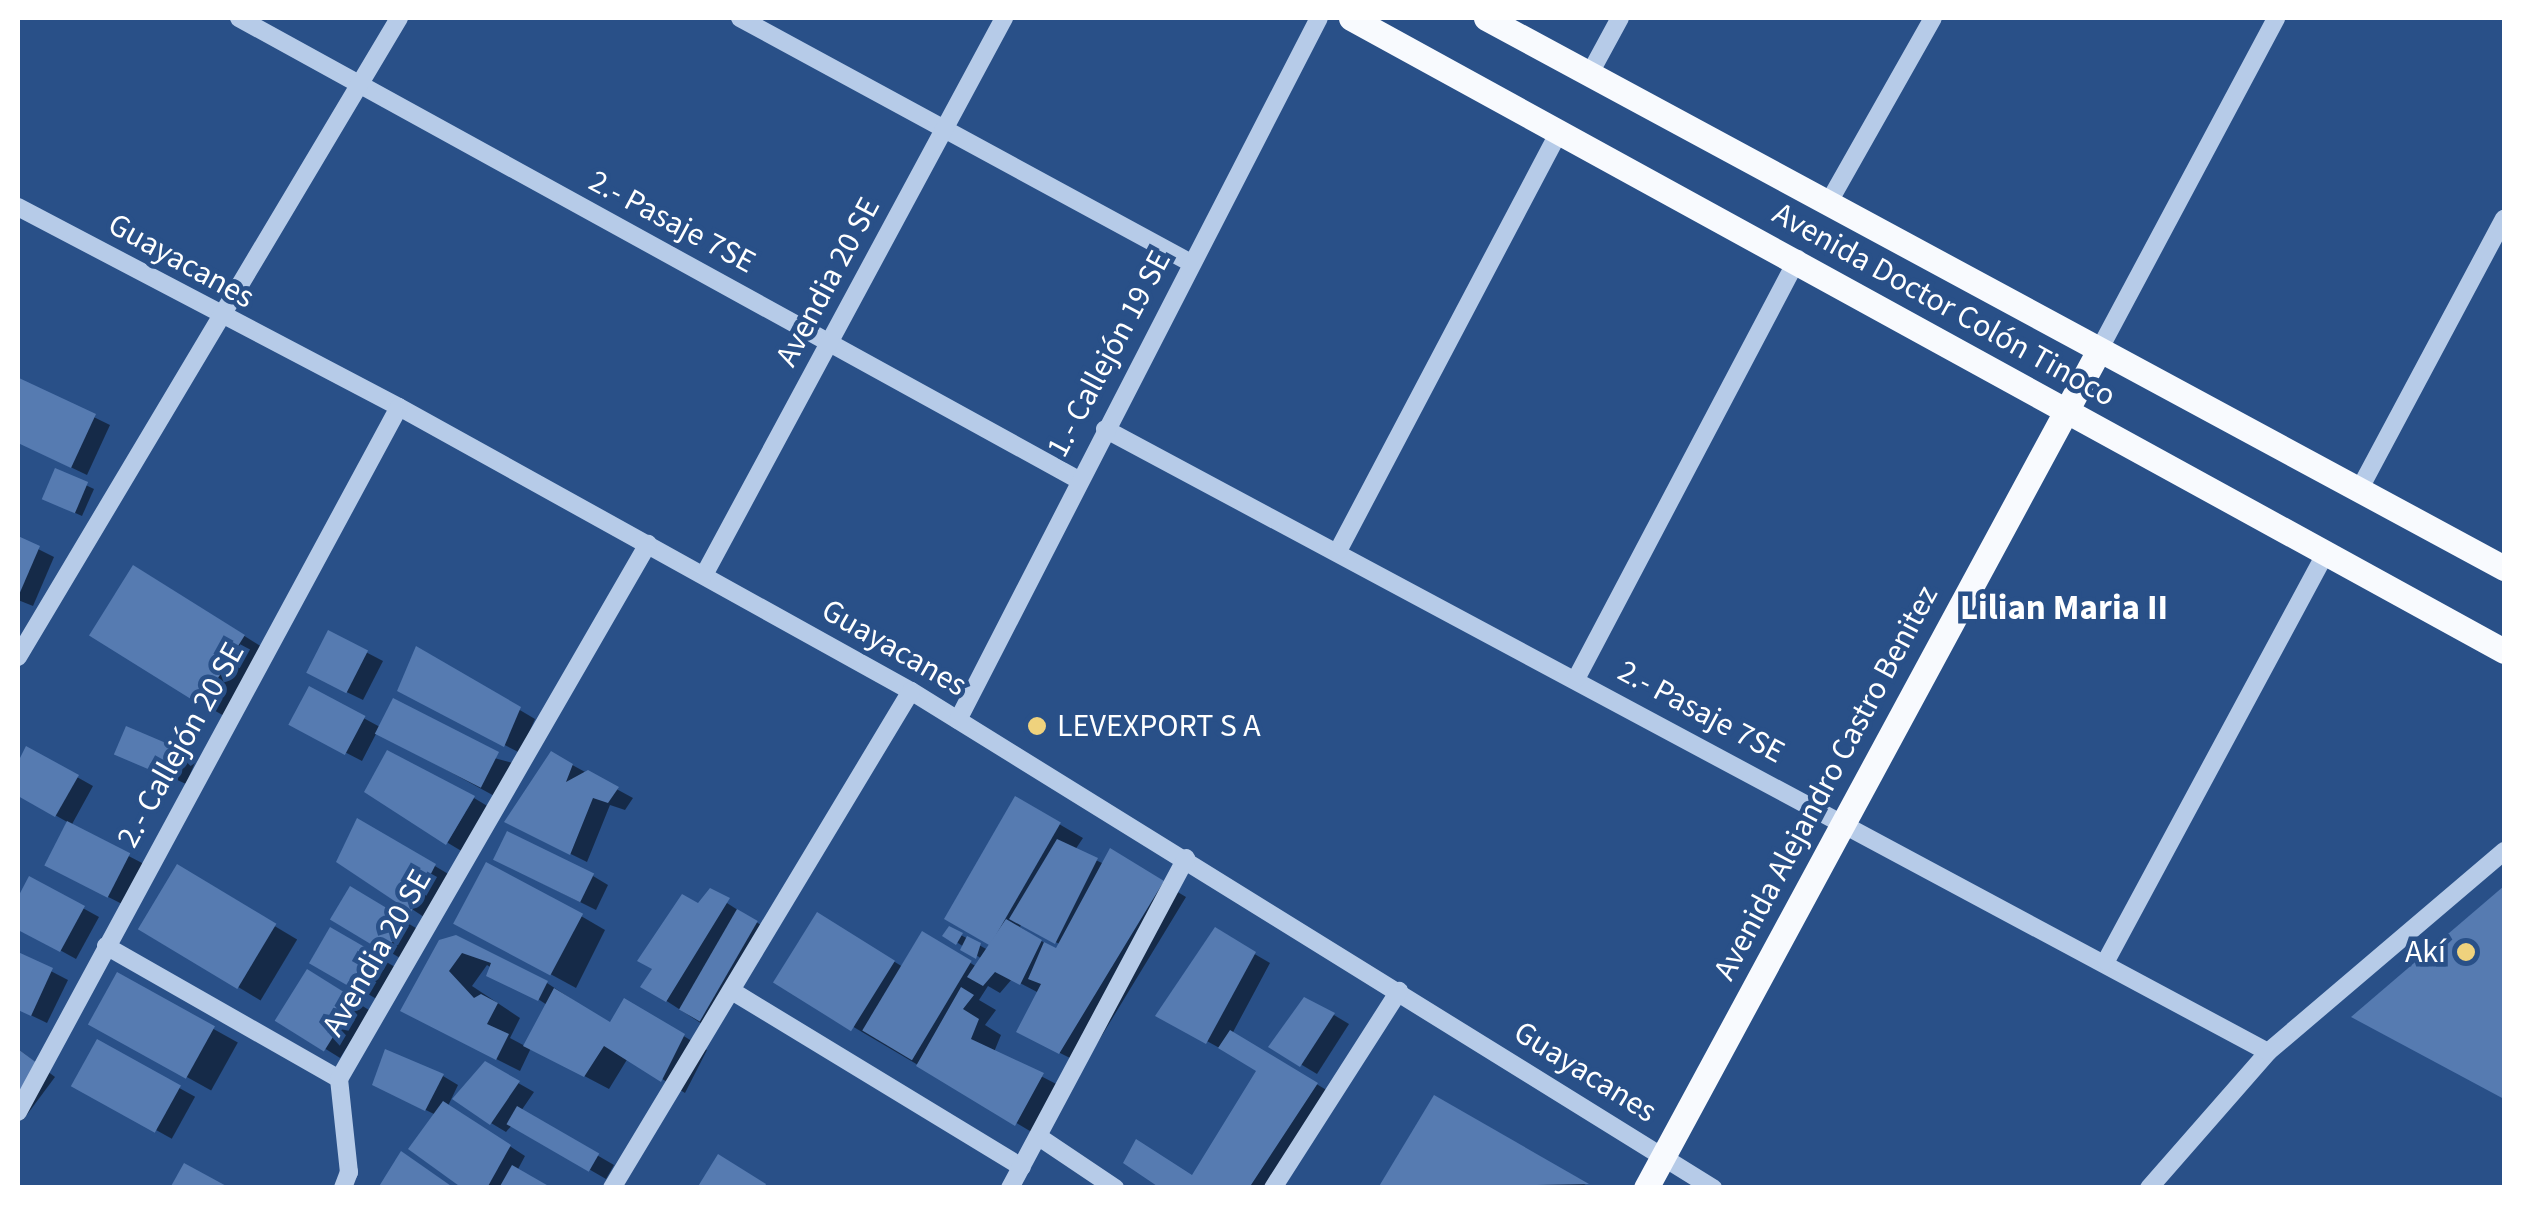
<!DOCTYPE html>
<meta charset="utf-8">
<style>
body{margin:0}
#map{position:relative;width:2522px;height:1205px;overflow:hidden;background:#295088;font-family:"Source Sans 3",sans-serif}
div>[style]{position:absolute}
.shadow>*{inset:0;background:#0007;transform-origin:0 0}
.building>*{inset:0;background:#567bb1;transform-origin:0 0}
.minor>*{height:18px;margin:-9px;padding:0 9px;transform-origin:9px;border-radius:9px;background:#b6cbe8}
.major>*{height:25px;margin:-12.5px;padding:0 12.5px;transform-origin:12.5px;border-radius:12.5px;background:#f8fafe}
.dots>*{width:28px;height:28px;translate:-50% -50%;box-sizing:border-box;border:5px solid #295088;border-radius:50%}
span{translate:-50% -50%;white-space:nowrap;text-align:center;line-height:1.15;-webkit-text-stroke:9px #295088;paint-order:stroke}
.street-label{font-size:32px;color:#fff}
.poi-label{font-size:32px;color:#fff}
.left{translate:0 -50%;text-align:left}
.right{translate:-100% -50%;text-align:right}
.neighbourhood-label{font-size:35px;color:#fff;font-weight:700}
.frame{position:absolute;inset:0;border:20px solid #fff;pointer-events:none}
</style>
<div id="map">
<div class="shadow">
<div style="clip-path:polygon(20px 381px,110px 425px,87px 475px,18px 442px)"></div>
<div style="clip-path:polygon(56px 471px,94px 489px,82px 516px,51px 502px)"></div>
<div style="clip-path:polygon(18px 539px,54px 557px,33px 606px,18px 600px)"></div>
<div style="clip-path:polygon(158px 582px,267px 650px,226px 717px,203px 704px)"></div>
<div style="clip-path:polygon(329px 633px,383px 661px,363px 700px,324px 681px)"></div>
<div style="clip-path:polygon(418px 650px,535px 719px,520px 753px,416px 699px)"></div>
<div style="clip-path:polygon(310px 689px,380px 727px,513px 763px,498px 798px,377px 732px,362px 761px,308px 733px)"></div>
<div style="clip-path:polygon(27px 749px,93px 786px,71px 826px,144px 864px,124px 905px,63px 874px,69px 823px,18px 794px,18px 767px)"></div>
<div style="clip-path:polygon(180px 751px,196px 760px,186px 784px,118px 753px)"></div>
<div style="clip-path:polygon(552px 754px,633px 798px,625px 810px,610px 805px,587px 862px,522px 830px)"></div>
<div style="left:474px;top:798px;width:17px;height:52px;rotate:31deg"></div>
<div style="clip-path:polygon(evenodd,1016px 799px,1083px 838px,1075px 850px,1104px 864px,1111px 852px,1186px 897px,1084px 1065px,1042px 1044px,1039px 993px,1012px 979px,1000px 993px,988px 986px,979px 1000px,996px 1010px,985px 1025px,1001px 1035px,994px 1052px,1066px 1089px,1040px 1137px,779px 983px,841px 929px,903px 967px,923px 934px,977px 967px,982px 959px,946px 935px,950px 929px,988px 950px,994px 941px,967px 928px,1016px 799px,1022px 923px,1061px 945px,1057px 951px,1020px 927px,1022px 923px)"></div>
<div style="clip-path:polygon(359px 821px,450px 875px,427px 919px,339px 861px)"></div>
<div style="left:178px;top:868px;width:139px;height:71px;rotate:31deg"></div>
<div style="clip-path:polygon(512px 868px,593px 876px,608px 885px,596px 910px)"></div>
<div style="clip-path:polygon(30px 879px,99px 917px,76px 959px,18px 927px,18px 903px)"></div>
<div style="left:351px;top:889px;width:80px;height:34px;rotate:31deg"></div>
<div style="clip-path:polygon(2504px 889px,2504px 1098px,2355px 1017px)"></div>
<div style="left:710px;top:892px;width:74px;height:115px;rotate:33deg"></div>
<div style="clip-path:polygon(581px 916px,605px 930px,576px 988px,482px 937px)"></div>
<div style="left:331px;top:930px;width:78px;height:37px;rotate:30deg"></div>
<div style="clip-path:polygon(1215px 931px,1270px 963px,1232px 1034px,1340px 1098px,1281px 1188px,1164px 1188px,1193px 1178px,1260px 1070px,1159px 1015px)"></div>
<div style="clip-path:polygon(evenodd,441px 942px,547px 983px,611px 1025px,625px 1001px,707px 1050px,685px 1093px,628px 1058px,609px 1089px,531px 1048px,520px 1071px,427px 1024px,441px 942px,487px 965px,547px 1005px,525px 1046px,510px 1038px,520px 1018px,472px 986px,487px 965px)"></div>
<div style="clip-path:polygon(18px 954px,68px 980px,47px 1023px,18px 1009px)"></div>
<div style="left:118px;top:976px;width:137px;height:55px;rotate:29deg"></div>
<div style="left:324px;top:982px;width:54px;height:56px;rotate:32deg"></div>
<div style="clip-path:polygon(1334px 1015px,1349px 1024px,1317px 1074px,1272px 1047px)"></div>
<div style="left:98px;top:1043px;width:111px;height:48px;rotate:29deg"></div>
<div style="clip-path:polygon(18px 1049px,55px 1077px,23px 1120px,18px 1117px)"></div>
<div style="clip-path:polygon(485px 1064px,534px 1092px,521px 1111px,614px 1165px,606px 1179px,512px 1125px,506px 1132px,491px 1123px)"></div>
<div style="clip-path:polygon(443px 1076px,458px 1085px,448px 1106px,525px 1156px,517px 1171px,546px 1188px,466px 1188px,436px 1115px,391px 1093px)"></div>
<div style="clip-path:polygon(1435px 1099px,1591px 1188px,1381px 1188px)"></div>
</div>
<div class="building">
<div style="clip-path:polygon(19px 378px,96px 414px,71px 468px,18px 443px)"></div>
<div style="left:55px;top:468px;width:36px;height:34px;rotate:23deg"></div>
<div style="clip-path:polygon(18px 536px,40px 546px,18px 597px)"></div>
<div style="left:133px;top:565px;width:132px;height:83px;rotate:32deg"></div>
<div style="left:328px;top:630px;width:45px;height:48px;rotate:27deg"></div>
<div style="clip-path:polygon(416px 646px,521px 707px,504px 747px,397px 691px)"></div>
<div style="left:309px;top:686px;width:64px;height:44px;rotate:28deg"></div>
<div style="left:393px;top:698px;width:119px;height:40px;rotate:27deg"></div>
<div style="left:126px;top:726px;width:60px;height:31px;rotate:23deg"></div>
<div style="clip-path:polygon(26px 746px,79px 775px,55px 817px,18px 796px,18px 762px)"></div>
<div style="clip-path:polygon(387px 750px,475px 796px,446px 845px,364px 792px)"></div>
<div style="clip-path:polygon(551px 751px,573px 764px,566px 782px,588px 770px,619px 787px,608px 803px,593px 798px,570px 855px,504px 822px)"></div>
<div style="left:1015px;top:796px;width:53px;height:142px;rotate:30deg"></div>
<div style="clip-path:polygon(357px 818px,436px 864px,411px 912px,336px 862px)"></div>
<div style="left:67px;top:821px;width:71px;height:50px;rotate:27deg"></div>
<div style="left:507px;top:831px;width:97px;height:32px;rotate:26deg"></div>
<div style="clip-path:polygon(1057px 839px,1098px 858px,1055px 944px,1009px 919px)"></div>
<div style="clip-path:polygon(1110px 848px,1164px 881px,1059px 1054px,1016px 1032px,1041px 984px,1028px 979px,1044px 942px,1056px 948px)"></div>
<div style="left:486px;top:862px;width:110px;height:70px;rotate:28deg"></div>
<div style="left:177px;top:864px;width:116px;height:76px;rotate:31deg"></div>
<div style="clip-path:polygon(29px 876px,85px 906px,60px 952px,18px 930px,18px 897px)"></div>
<div style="left:350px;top:886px;width:65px;height:39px;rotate:31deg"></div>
<div style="clip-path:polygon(2504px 886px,2504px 1099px,2351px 1017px)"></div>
<div style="clip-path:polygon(710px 888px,730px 898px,666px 1002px,640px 987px,652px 969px,637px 961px,682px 894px,698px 903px)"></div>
<div style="left:737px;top:909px;width:24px;height:116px;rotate:30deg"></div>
<div style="left:817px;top:912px;width:92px;height:83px;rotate:32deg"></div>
<div style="clip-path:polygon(1006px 919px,1042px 940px,1020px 985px,995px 972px,983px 986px,967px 977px)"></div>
<div style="clip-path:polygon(949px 926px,963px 933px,956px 945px,942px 936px)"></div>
<div style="left:330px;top:927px;width:62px;height:42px;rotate:30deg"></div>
<div style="clip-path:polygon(1215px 927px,1256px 952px,1206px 1044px,1155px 1016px)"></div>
<div style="left:922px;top:931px;width:58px;height:116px;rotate:31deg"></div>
<div style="clip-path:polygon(456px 935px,548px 981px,538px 1001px,486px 976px,491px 963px,462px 953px,449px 971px,474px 998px,481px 994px,498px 1003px,487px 1024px,509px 1034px,496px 1060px,400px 1011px,439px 940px)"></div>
<div style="clip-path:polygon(967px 936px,981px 943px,976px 959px,960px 950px)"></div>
<div style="clip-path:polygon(18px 952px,53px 968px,31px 1016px,18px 1010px)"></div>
<div style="left:307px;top:969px;width:58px;height:61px;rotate:32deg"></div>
<div style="left:117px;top:972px;width:112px;height:60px;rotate:29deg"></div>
<div style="clip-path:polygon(961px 987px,974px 995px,963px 1009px,979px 1019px,971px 1039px,1044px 1073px,1015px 1126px,916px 1066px)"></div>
<div style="clip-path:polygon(554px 988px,610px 1022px,624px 998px,685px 1034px,661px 1082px,604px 1046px,584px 1077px,523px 1046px)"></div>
<div style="clip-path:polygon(1304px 997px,1335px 1013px,1300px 1067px,1268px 1047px)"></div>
<div style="clip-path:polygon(1230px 1030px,1318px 1083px,1249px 1188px,1160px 1188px,1123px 1163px,1136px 1139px,1192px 1175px,1256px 1071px,1218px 1048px)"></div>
<div style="left:97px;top:1039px;width:96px;height:54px;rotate:29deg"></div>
<div style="clip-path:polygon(18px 1049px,41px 1066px,18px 1098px)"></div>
<div style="clip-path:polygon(385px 1049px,444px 1074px,425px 1111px,372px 1085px)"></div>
<div style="clip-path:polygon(485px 1061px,520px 1081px,490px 1125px,452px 1099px)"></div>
<div style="clip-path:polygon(1434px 1095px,1589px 1184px,1378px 1188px)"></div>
<div style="clip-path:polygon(443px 1101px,511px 1145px,487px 1188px,462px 1188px,408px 1149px)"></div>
<div style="left:517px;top:1106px;width:95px;height:21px;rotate:30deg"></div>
<div style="clip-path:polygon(401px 1151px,454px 1188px,378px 1188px)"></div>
<div style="clip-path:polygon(718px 1154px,766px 1184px,764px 1188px,697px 1188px)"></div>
<div style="clip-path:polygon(184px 1163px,230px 1188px,170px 1188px)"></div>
<div style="clip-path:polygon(512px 1165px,552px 1188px,499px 1188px)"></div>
</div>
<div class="minor">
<div style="left:239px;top:18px;width:956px;rotate:28.82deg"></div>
<div style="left:740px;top:18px;width:513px;rotate:28.51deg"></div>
<div style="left:1589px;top:75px;width:65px;rotate:-61.5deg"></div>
<div style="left:1830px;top:200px;width:209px;rotate:-60.5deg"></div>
<div style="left:18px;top:207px;width:430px;rotate:27.7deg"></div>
<div style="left:399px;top:407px;width:585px;rotate:29.02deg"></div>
<div style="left:911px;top:691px;width:944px;rotate:31.79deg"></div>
<div style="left:2098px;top:352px;width:378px;rotate:-61.9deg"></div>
<div style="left:1105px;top:429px;width:1319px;rotate:28.18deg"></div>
<div style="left:2358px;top:492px;width:310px;rotate:-61.9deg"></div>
<div style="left:1338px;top:551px;width:476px;rotate:-62.2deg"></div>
<div style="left:704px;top:575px;width:633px;rotate:-61.69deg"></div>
<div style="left:18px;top:657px;width:744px;rotate:-59.19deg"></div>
<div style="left:1576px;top:679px;width:475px;rotate:-62.2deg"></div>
<div style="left:958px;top:720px;width:789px;rotate:-62.79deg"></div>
<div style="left:106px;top:946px;width:268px;rotate:29.7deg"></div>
<div style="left:339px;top:1079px;width:94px;rotate:83.9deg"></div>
<div style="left:349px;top:1172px;width:17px;rotate:111deg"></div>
<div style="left:2106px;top:961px;width:460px;rotate:-61.7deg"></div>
<div style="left:732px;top:991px;width:339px;rotate:31.3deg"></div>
<div style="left:339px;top:1079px;width:618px;rotate:-59.99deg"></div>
<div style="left:18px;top:1112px;width:801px;rotate:-61.61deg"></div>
<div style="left:1039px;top:1137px;width:92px;rotate:33.9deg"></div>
<div style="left:612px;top:1188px;width:580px;rotate:-58.97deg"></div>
<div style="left:1010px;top:1188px;width:374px;rotate:-61.9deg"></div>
<div style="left:1273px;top:1188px;width:234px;rotate:-57.4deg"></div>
<div style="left:2149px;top:1188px;width:181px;rotate:-48.8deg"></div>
<div style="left:2268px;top:1052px;width:310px;rotate:-40.4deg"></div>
</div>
<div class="major">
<div style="left:1351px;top:18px;width:1315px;rotate:28.77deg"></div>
<div style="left:1486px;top:18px;width:1157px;rotate:28.38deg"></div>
<div style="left:1646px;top:1188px;width:950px;rotate:-61.6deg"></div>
</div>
<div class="dots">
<div style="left:1037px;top:726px;background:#efd27d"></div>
<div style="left:2466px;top:952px;background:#efd27d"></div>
</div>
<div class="street-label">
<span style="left:672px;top:222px;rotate:28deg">2.- Pasaje 7SE</span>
<span style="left:181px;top:261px;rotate:29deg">Guayacanes</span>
<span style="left:828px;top:282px;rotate:-62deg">Avendia 20 SE</span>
<span style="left:1944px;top:305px;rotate:29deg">Avenida Doctor Colón Tinoco</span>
<span style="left:1109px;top:354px;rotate:-62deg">1.- Callejón 19 SE</span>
<span style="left:894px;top:648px;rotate:30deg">Guayacanes</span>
<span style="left:1701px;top:712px;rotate:28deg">2.- Pasaje 7SE</span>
<span style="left:181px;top:745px;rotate:-61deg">2.- Callejón 20 SE</span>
<span style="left:1826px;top:783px;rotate:-62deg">Avenida Alejandro Castro Benitez</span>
<span style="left:377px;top:953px;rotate:-60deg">Avendia 20 SE</span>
<span style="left:1585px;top:1072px;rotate:32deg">Guayacanes</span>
</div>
<div class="poi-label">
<span class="left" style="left:1057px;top:726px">LEVEXPORT S A</span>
<span class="right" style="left:2446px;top:952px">Akí</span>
</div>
<div class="neighbourhood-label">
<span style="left:2064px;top:608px">Lilian Maria II</span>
</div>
<div class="frame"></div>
</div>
